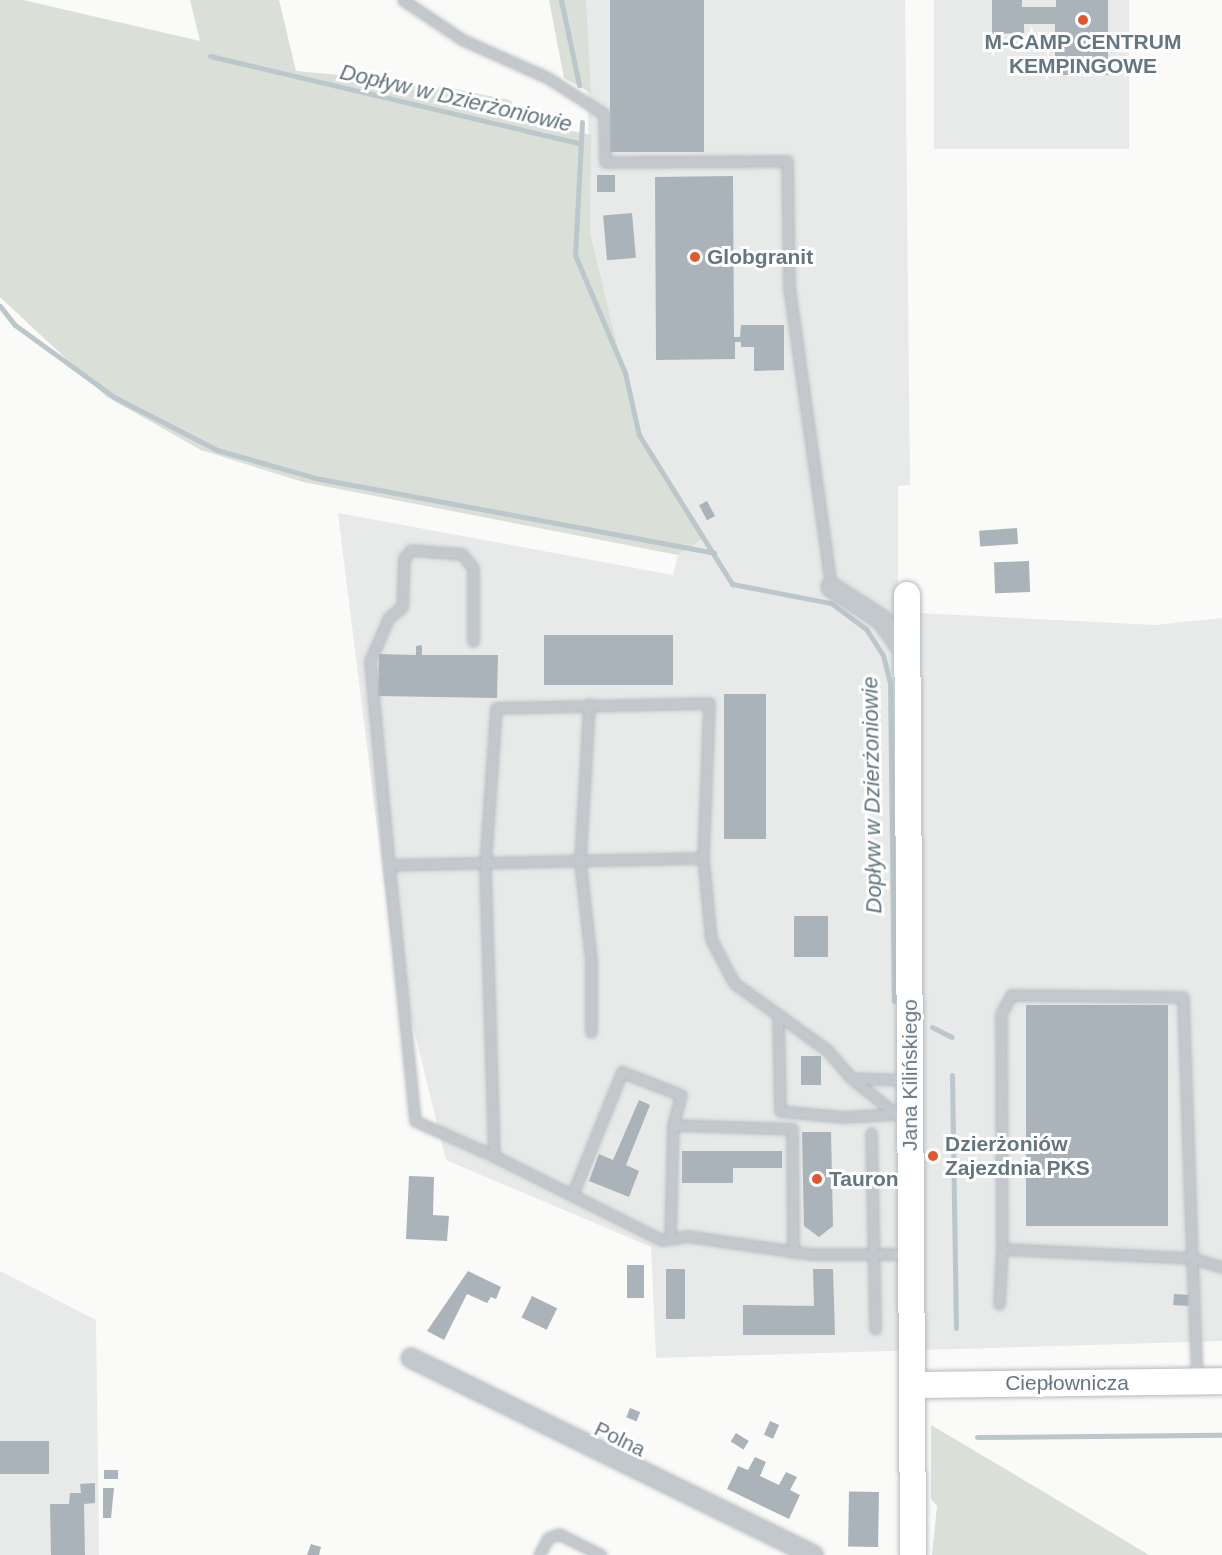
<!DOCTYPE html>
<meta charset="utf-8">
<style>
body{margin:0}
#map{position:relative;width:1222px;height:1555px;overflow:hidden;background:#fafaf8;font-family:Helvetica,sans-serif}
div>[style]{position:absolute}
.built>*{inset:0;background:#e8e9e9;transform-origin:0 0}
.green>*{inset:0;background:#dadfd7}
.stream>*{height:5px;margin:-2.5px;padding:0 2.5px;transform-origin:2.5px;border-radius:2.5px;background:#bbc7cb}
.building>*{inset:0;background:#aab3b9;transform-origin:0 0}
.roads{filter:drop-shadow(0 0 2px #b3babf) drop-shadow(0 0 2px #b3babf)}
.lane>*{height:9px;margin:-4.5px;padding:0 4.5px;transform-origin:4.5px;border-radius:4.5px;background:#c3c8cc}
.street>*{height:18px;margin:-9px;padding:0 9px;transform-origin:9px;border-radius:9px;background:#c3c8cc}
.secondary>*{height:26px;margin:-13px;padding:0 13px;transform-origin:13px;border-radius:13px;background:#fff}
.dots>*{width:16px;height:16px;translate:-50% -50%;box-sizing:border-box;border:3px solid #fff;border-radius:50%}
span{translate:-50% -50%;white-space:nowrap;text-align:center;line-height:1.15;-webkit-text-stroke:6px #fff;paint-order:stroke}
.poi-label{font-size:21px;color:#657683;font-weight:700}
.left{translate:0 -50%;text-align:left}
.street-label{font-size:21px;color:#657683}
.water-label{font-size:22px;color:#60757c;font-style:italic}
</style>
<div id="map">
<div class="built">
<div style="clip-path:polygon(586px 0,905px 0,910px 485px,898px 486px,898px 612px,1155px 625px,1222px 618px,1222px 1341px,656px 1358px,651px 1247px,446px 1160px,390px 932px,338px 513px,673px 575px,678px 555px,704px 537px,639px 435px,590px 232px)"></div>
<div style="left:934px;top:0;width:195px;height:149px"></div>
<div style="clip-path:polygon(0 1271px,96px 1320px,99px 1555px,0 1555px)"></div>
</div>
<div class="green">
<div style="clip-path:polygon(0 0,23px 0,200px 41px,190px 0,279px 0,296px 71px,419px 82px,510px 100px,528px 122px,591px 135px,590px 232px,639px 435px,705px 537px,678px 555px,303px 482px,201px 450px,107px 397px,0 297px)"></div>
<div style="clip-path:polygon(549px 0,586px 0,591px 93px,564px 78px)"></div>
<div style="clip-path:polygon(931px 1425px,1044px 1492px,1149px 1555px,932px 1555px,937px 1506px,931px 1499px)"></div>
</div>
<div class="stream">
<div style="left:561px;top:0;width:87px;rotate:78deg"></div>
<div style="left:210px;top:56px;width:379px;rotate:13.3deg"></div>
<div style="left:582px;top:122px;width:133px;rotate:93deg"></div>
<div style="left:575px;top:255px;width:128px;rotate:67deg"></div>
<div style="left:625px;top:373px;width:64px;rotate:77.3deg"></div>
<div style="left:639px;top:435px;width:176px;rotate:58deg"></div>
<div style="left:732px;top:584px;width:101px;rotate:10.9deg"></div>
<div style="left:831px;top:603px;width:44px;rotate:36.6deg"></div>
<div style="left:866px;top:629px;width:31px;rotate:57deg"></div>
<div style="left:883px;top:655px;width:30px;rotate:76deg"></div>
<div style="left:890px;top:684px;width:317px;rotate:89.3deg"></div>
<div style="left:0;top:306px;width:24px;rotate:52deg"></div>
<div style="left:15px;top:325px;width:122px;rotate:36deg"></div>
<div style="left:114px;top:397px;width:116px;rotate:27.2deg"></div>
<div style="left:217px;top:450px;width:102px;rotate:15.9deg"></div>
<div style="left:315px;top:478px;width:406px;rotate:10.6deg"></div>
<div style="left:932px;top:1027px;width:22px;rotate:27deg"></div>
<div style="left:952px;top:1075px;width:253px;rotate:89.1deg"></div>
<div style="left:977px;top:1437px;width:245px;rotate:-0.5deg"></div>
</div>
<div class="building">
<div style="left:610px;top:0;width:94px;height:152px"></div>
<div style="clip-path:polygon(992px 0,1022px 0,1022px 7px,1056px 7px,1056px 0,1108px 0,1108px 75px,1055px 75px,1055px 24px,1024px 24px,1024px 33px,992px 34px)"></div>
<div style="left:597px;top:175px;width:18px;height:17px"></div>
<div style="clip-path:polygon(733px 176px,734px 337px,740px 337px,741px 325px,784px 325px,784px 370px,754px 371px,754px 347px,741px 347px,741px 342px,735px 342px,735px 359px,656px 360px,655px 177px)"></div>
<div style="left:632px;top:213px;width:45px;height:29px;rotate:85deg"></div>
<div style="left:707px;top:501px;width:17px;height:9px;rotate:62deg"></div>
<div style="left:1017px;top:528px;width:16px;height:38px;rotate:86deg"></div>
<div style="left:1029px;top:561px;width:31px;height:35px;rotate:88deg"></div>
<div style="left:673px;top:635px;width:50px;height:129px;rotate:90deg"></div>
<div style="clip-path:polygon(422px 645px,422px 655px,498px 655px,497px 698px,378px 696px,379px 654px,416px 655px,416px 646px)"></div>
<div style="left:724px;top:694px;width:42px;height:145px"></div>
<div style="left:828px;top:916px;width:41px;height:34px;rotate:90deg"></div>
<div style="left:1026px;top:1005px;width:142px;height:221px"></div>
<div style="left:801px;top:1056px;width:20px;height:29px"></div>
<div style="clip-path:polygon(639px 1100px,650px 1105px,626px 1165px,639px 1171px,629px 1197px,589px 1181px,599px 1154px,613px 1160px)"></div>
<div style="clip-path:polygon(802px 1132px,831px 1132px,833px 1226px,819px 1237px,804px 1226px)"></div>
<div style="clip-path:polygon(682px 1151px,782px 1151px,782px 1168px,733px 1168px,733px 1183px,682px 1183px)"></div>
<div style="clip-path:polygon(409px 1176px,434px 1177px,433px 1215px,449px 1216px,447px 1241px,406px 1239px)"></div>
<div style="left:627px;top:1265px;width:17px;height:33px"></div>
<div style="left:666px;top:1269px;width:19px;height:50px"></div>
<div style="clip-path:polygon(813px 1269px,833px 1269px,835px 1335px,743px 1335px,743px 1305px,814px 1306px)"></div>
<div style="clip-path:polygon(468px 1271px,501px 1287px,496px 1299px,491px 1297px,487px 1303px,467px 1294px,444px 1340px,427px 1331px)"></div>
<div style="left:1174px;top:1294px;width:15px;height:11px;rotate:4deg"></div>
<div style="left:532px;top:1296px;width:28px;height:24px;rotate:26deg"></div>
<div style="left:630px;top:1408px;width:11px;height:10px;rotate:22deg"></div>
<div style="left:770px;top:1421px;width:10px;height:15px;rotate:24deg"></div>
<div style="left:736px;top:1433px;width:15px;height:10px;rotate:32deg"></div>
<div style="left:0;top:1441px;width:49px;height:33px"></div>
<div style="clip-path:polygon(755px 1457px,766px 1462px,760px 1476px,779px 1485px,786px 1472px,797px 1477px,790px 1490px,800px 1495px,789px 1519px,727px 1489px,738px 1466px,748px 1470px)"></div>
<div style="left:104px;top:1470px;width:14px;height:9px"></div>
<div style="clip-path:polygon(95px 1483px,95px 1503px,84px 1504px,85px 1555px,51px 1555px,50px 1504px,69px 1504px,70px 1493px,81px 1493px,80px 1484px)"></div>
<div style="clip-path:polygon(103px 1488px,114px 1488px,111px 1518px,103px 1518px)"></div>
<div style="left:879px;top:1492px;width:55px;height:30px;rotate:91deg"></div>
<div style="clip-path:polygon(311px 1544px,321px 1547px,319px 1555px,307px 1555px)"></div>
</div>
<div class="roads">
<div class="lane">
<div style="left:403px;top:0;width:72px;rotate:33.7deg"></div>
<div style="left:463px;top:40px;width:93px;rotate:24.1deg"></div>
<div style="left:548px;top:78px;width:67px;rotate:32.7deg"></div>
<div style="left:604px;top:114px;width:48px;rotate:88.8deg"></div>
<div style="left:605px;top:162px;width:182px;rotate:-0.3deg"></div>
<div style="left:787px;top:161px;width:126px;rotate:89.1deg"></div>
<div style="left:789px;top:287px;width:303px;rotate:82deg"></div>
<div style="left:473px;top:641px;width:73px;rotate:-90deg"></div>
<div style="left:473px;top:568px;width:18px;rotate:-128deg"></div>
<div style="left:462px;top:554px;width:51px;rotate:-175.5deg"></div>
<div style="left:411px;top:550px;width:11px;rotate:131deg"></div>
<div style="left:404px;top:558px;width:49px;rotate:92.3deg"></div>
<div style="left:402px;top:607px;width:16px;rotate:142deg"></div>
<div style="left:389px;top:617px;width:48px;rotate:113.4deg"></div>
<div style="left:370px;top:661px;width:205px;rotate:84.7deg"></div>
<div style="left:389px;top:865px;width:314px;rotate:-1.3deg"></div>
<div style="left:703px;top:858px;width:81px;rotate:84.4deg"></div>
<div style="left:711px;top:939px;width:50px;rotate:62.4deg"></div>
<div style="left:734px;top:983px;width:115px;rotate:35.8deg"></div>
<div style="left:827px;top:1050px;width:37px;rotate:49deg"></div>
<div style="left:851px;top:1078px;width:57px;rotate:2deg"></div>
<div style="left:589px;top:704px;width:158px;rotate:93.3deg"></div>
<div style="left:580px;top:862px;width:99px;rotate:83.6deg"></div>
<div style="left:591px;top:960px;width:72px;rotate:90deg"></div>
<div style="left:389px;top:865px;width:257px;rotate:84.2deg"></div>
<div style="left:415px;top:1121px;width:86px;rotate:23.9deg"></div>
<div style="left:494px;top:1156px;width:291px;rotate:-91.8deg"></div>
<div style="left:485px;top:865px;width:157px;rotate:-86deg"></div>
<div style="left:496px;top:708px;width:213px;rotate:-1.3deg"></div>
<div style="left:709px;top:703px;width:155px;rotate:92.2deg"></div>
<div style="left:778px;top:1015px;width:96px;rotate:88.8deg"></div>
<div style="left:780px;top:1111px;width:64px;rotate:5.4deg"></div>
<div style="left:844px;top:1117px;width:51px;rotate:-3.4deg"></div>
<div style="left:851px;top:1078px;width:58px;rotate:38.7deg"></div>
<div style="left:871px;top:1133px;width:196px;rotate:88.8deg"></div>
<div style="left:494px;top:1156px;width:188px;rotate:26.6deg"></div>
<div style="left:662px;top:1240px;width:25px;rotate:-9deg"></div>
<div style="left:687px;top:1236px;width:125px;rotate:8.3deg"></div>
<div style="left:811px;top:1254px;width:99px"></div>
<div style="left:573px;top:1193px;width:131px;rotate:-68deg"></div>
<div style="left:622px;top:1072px;width:63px;rotate:21.3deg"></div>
<div style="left:681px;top:1095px;width:31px;rotate:105deg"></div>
<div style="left:670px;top:1237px;width:112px;rotate:-88.5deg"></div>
<div style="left:673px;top:1125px;width:119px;rotate:1.9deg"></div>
<div style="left:792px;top:1129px;width:123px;rotate:89.5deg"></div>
<div style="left:999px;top:1304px;width:55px;rotate:-86.9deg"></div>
<div style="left:1002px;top:1249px;width:190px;rotate:2.7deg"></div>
<div style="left:1192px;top:1258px;width:261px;rotate:-92deg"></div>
<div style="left:1183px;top:997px;width:172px;rotate:-179.3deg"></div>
<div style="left:1011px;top:995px;width:21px;rotate:118deg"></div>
<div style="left:1001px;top:1014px;width:235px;rotate:89.8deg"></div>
<div style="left:1197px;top:1381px;width:123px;rotate:-92.3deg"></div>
<div style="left:1192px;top:1258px;width:31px;rotate:17deg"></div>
<div style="left:539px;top:1555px;width:19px;rotate:-62deg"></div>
<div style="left:548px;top:1538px;width:12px;rotate:-20deg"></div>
<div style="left:559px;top:1534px;width:47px;rotate:26.6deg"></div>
</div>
<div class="street">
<div style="left:831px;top:587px;width:61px;rotate:32.9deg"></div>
<div style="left:882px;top:620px;width:45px;rotate:54.9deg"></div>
<div style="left:411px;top:1358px;width:448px;rotate:26.1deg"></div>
</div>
<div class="secondary">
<div style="left:907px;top:595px;width:960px;rotate:89.64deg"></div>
<div style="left:912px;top:1385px;width:310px;rotate:-0.7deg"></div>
</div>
</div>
<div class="dots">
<div style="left:1083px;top:20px;background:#e4572e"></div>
<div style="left:695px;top:257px;background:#e4572e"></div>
<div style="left:933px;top:1156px;background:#e4572e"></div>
<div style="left:817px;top:1179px;background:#e4572e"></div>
</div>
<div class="poi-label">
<span style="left:1083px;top:54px">M-CAMP CENTRUM<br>KEMPINGOWE</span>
<span class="left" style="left:707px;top:257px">Globgranit</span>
<span class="left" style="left:945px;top:1156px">Dzierżoniów<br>Zajezdnia PKS</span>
<span class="left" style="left:829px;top:1179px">Tauron</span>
</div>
<div class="street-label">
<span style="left:910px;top:1075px;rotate:-90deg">Jana Kilińskiego</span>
<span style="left:1067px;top:1383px">Ciepłownicza</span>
<span style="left:620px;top:1439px;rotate:26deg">Polna</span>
</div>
<div class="water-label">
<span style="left:456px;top:98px;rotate:13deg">Dopływ w Dzierżoniowie</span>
<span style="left:872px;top:795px;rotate:-91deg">Dopływ w Dzierżoniowie</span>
</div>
</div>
